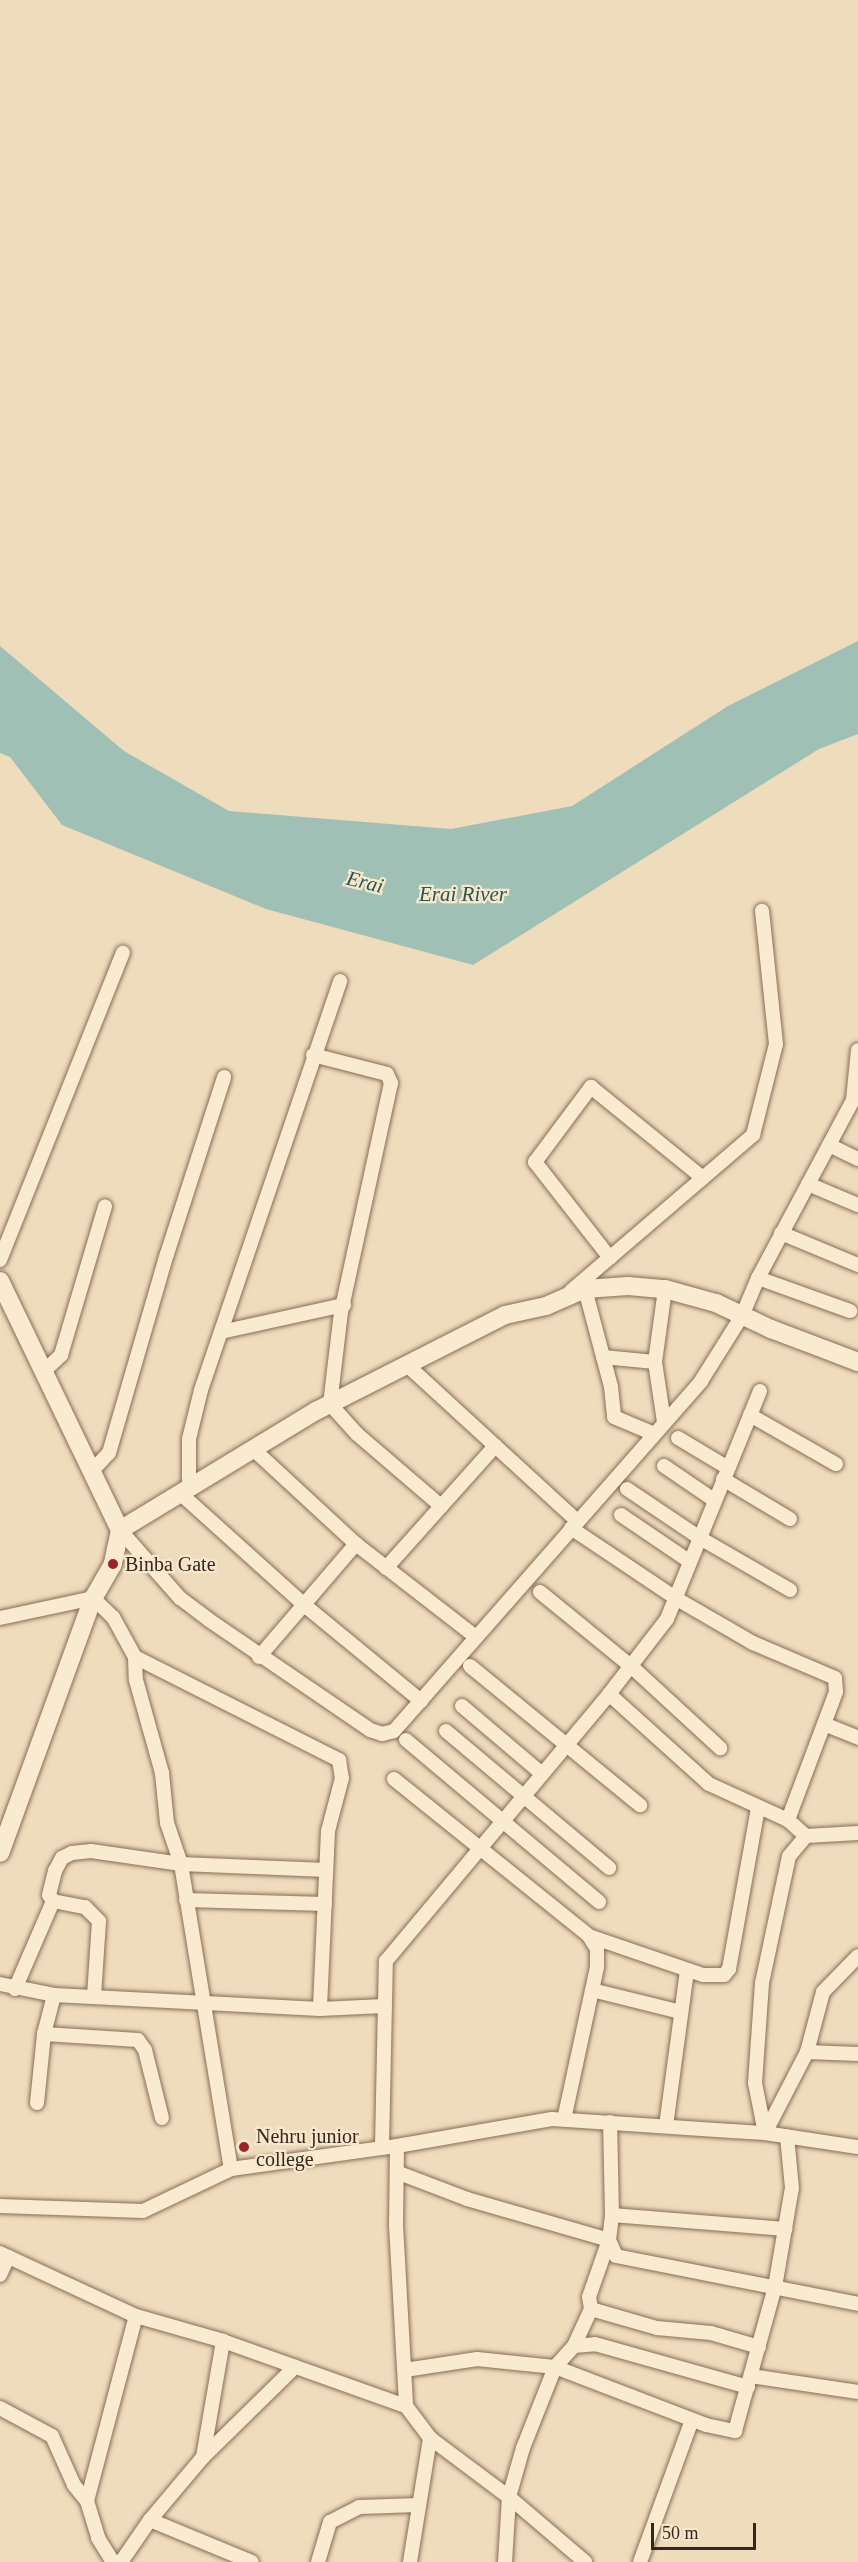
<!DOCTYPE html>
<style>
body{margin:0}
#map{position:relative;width:858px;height:2562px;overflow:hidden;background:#efdcbd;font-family:Georgia,serif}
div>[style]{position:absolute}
.water>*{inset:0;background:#a1c0b5}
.roads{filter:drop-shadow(0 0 2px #876d56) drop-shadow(0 0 2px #876d56)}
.street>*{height:14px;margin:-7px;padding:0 7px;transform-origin:7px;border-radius:7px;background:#faead0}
.secondary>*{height:18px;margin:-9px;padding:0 9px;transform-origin:9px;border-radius:9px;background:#faead0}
.dots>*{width:16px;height:16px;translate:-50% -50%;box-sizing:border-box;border:3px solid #f6e7cd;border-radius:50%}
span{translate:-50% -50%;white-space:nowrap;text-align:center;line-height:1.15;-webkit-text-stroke:4.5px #f6e7cd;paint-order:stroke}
.poi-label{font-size:20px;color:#36261b}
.left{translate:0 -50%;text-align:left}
.water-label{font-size:21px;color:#2a5650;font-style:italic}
.scale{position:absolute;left:651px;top:2523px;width:105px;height:27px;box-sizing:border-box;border:3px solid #36261b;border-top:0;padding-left:8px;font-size:18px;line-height:21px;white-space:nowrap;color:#36261b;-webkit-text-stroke:4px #f6e7cd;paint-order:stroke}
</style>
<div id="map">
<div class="water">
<div style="clip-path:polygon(858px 641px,858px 734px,819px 749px,473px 965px,266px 909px,62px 825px,10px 757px,0 753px,0 646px,124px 751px,229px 811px,451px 829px,572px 806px,728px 706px)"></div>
</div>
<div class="roads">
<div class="street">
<div style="left:313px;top:1055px;width:76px;rotate:14.4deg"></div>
<div style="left:387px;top:1074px;width:10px;rotate:66deg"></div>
<div style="left:391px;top:1083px;width:234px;rotate:102.3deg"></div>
<div style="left:341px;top:1312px;width:93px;rotate:96.8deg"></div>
<div style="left:330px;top:1404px;width:40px;rotate:48deg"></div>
<div style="left:357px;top:1434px;width:111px;rotate:40.6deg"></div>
<div style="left:829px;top:1145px;width:32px;rotate:26deg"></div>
<div style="left:808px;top:1184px;width:54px;rotate:22.8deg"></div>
<div style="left:781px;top:1233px;width:83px;rotate:22.6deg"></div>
<div style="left:610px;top:1258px;width:122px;rotate:-128deg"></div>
<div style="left:535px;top:1162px;width:94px;rotate:-53.3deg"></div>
<div style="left:591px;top:1087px;width:144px;rotate:39.1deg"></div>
<div style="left:0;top:1260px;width:331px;rotate:-68.2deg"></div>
<div style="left:758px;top:1278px;width:98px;rotate:19.7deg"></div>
<div style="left:585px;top:1289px;width:101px;rotate:75.1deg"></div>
<div style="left:611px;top:1387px;width:30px;rotate:84deg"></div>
<div style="left:614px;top:1417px;width:43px;rotate:23deg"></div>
<div style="left:571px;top:1291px;width:240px;rotate:-40.6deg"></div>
<div style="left:753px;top:1135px;width:94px;rotate:-75.8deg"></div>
<div style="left:776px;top:1044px;width:134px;rotate:-96deg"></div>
<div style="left:221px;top:1332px;width:126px;rotate:-12.4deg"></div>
<div style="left:603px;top:1357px;width:52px;rotate:5.5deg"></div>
<div style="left:407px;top:1365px;width:231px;rotate:42.5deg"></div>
<div style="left:43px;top:1372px;width:25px;rotate:-43deg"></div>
<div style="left:61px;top:1355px;width:155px;rotate:-73.5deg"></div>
<div style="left:760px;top:1391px;width:246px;rotate:112.2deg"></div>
<div style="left:667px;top:1619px;width:95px;rotate:127.7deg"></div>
<div style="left:609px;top:1694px;width:135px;rotate:42deg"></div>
<div style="left:709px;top:1784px;width:87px;rotate:24.5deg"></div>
<div style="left:788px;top:1820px;width:24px;rotate:42deg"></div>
<div style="left:806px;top:1836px;width:52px;rotate:-3.3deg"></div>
<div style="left:750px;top:1415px;width:99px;rotate:29.7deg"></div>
<div style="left:664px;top:1422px;width:61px;rotate:-98.5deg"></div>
<div style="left:655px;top:1362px;width:74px;rotate:-82.2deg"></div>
<div style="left:678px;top:1438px;width:58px;rotate:31deg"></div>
<div style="left:252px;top:1448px;width:142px;rotate:42.7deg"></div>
<div style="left:356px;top:1544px;width:152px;rotate:37.8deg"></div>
<div style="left:664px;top:1466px;width:60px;rotate:34.2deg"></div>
<div style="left:91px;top:1472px;width:26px;rotate:-47deg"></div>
<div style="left:109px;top:1453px;width:207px;rotate:-73.8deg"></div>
<div style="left:167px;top:1254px;width:186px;rotate:-72.1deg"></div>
<div style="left:723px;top:1479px;width:78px;rotate:30.8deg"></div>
<div style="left:189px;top:1488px;width:49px;rotate:-90deg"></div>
<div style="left:189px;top:1439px;width:50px;rotate:-76.2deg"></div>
<div style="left:201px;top:1390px;width:432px;rotate:-71.2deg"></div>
<div style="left:627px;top:1489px;width:88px;rotate:33.9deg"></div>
<div style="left:700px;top:1538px;width:104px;rotate:30deg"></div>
<div style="left:181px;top:1494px;width:164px;rotate:42deg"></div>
<div style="left:303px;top:1604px;width:153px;rotate:39.4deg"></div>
<div style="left:621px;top:1515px;width:82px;rotate:34.1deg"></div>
<div style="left:571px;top:1528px;width:128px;rotate:33.8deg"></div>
<div style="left:677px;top:1599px;width:88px;rotate:30.1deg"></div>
<div style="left:753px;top:1643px;width:89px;rotate:23.1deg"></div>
<div style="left:835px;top:1678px;width:14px;rotate:86deg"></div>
<div style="left:836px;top:1692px;width:137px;rotate:110.6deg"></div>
<div style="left:120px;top:1530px;width:91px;rotate:48.6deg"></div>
<div style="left:180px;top:1598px;width:36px;rotate:37deg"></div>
<div style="left:209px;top:1620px;width:195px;rotate:34.3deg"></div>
<div style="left:370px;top:1730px;width:13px;rotate:18deg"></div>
<div style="left:382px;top:1734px;width:12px;rotate:-14deg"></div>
<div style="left:394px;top:1731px;width:466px;rotate:-48.7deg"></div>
<div style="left:701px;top:1381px;width:77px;rotate:-57.8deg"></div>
<div style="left:742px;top:1316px;width:41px;rotate:-67.2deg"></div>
<div style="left:758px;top:1278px;width:202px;rotate:-61.9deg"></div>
<div style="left:853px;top:1100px;width:50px;rotate:-84.3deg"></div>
<div style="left:386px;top:1568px;width:164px;rotate:-48.2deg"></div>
<div style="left:540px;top:1592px;width:119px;rotate:39.2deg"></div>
<div style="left:632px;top:1667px;width:120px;rotate:42.6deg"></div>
<div style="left:0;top:1618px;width:95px;rotate:-12.1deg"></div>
<div style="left:93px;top:1598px;width:28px;rotate:44deg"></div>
<div style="left:113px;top:1617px;width:46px;rotate:61.2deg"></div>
<div style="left:135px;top:1657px;width:23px;rotate:88deg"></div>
<div style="left:136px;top:1680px;width:97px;rotate:74.4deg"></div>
<div style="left:162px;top:1773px;width:50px;rotate:84.3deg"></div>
<div style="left:167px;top:1823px;width:43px;rotate:71.1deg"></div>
<div style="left:181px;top:1864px;width:309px;rotate:80.7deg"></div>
<div style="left:135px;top:1657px;width:229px;rotate:26.8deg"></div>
<div style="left:339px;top:1760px;width:18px;rotate:81deg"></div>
<div style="left:342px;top:1778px;width:55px;rotate:104.8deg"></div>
<div style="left:328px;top:1831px;width:178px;rotate:92.6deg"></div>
<div style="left:259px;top:1657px;width:149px;rotate:-49.4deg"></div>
<div style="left:470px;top:1666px;width:220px;rotate:39.3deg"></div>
<div style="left:462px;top:1706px;width:104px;rotate:40.3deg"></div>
<div style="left:824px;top:1724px;width:37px;rotate:22deg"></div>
<div style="left:446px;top:1731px;width:213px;rotate:40deg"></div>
<div style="left:406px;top:1740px;width:252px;rotate:40deg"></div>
<div style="left:394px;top:1779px;width:250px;rotate:38.8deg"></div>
<div style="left:589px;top:1936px;width:15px;rotate:58deg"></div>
<div style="left:597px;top:1949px;width:18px;rotate:90deg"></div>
<div style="left:597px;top:1967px;width:156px;rotate:102.2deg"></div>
<div style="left:806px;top:1836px;width:26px;rotate:130deg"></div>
<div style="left:789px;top:1856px;width:130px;rotate:102deg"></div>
<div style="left:762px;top:1983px;width:100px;rotate:94deg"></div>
<div style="left:755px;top:2083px;width:51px;rotate:78.7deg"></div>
<div style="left:765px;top:2133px;width:91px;rotate:-62.6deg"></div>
<div style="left:807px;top:2052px;width:62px;rotate:-75.1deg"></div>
<div style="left:823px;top:1992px;width:50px;rotate:-45.8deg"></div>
<div style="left:186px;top:1900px;width:139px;rotate:1.6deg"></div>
<div style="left:53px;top:1901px;width:33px;rotate:11deg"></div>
<div style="left:85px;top:1907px;width:20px;rotate:45deg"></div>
<div style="left:99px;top:1921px;width:75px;rotate:93.8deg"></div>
<div style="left:589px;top:1936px;width:120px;rotate:18.9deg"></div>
<div style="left:703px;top:1975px;width:21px"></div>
<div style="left:724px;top:1975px;width:8px;rotate:-50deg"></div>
<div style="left:729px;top:1969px;width:164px;rotate:-79.8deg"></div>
<div style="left:0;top:1984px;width:55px;rotate:11.5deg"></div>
<div style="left:54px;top:1995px;width:266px;rotate:3deg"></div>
<div style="left:320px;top:2009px;width:64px;rotate:-2.7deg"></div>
<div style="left:15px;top:1989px;width:96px;rotate:-66.6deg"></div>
<div style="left:53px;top:1901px;width:7px;rotate:-124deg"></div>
<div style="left:49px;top:1895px;width:25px;rotate:-76deg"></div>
<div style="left:55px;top:1871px;width:15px;rotate:-62deg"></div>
<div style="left:62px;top:1858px;width:11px;rotate:-27deg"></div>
<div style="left:72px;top:1853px;width:19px;rotate:-6deg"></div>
<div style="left:91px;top:1851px;width:91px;rotate:8.2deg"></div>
<div style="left:181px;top:1864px;width:145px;rotate:2.4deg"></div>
<div style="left:592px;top:1990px;width:92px;rotate:13.9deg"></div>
<div style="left:44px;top:2034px;width:94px;rotate:3.7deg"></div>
<div style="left:138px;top:2040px;width:12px;rotate:55deg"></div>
<div style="left:145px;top:2050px;width:70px;rotate:76deg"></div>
<div style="left:807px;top:2052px;width:51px;rotate:2.2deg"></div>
<div style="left:37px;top:2103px;width:69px;rotate:-84.2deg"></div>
<div style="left:44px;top:2034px;width:40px;rotate:-75.6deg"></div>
<div style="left:666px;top:2126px;width:157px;rotate:-82.3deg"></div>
<div style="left:382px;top:2146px;width:185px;rotate:-88.8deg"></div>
<div style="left:386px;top:1961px;width:348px;rotate:-50.1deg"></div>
<div style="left:397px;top:2146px;width:79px;rotate:90.7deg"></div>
<div style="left:396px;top:2225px;width:181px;rotate:86.8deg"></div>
<div style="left:399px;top:2173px;width:73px;rotate:20.9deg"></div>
<div style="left:467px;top:2199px;width:148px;rotate:16.1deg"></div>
<div style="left:609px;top:2240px;width:17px;rotate:66deg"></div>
<div style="left:616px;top:2256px;width:247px;rotate:11.2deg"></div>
<div style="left:0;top:2206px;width:143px;rotate:2deg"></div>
<div style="left:143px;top:2211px;width:98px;rotate:-25.5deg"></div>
<div style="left:231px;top:2169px;width:168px;rotate:-7.9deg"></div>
<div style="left:397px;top:2146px;width:157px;rotate:-9.9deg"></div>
<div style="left:552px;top:2119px;width:213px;rotate:3.8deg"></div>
<div style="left:765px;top:2133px;width:94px;rotate:8.6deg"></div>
<div style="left:612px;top:2215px;width:174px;rotate:4.6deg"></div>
<div style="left:0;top:2253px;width:150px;rotate:24.9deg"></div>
<div style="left:136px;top:2316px;width:91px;rotate:16deg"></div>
<div style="left:223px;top:2341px;width:194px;rotate:19.6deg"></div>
<div style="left:406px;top:2406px;width:40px;rotate:53deg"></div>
<div style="left:430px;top:2438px;width:99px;rotate:36.8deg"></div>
<div style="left:509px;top:2497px;width:100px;rotate:40.5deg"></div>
<div style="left:0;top:2275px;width:20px;rotate:-66deg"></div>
<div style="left:591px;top:2309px;width:69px;rotate:16.1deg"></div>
<div style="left:657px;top:2328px;width:54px;rotate:5.3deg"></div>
<div style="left:711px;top:2333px;width:50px;rotate:16.3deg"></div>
<div style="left:574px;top:2346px;width:21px;rotate:-5deg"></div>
<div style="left:595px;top:2344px;width:159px;rotate:15.7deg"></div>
<div style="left:405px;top:2370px;width:73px;rotate:-8.7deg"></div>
<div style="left:477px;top:2359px;width:78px;rotate:5.9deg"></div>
<div style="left:555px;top:2367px;width:162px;rotate:21deg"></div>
<div style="left:706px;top:2425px;width:30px;rotate:12deg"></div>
<div style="left:735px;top:2431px;width:149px;rotate:-74.5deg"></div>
<div style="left:775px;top:2287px;width:100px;rotate:-80.3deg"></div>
<div style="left:792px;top:2188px;width:52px;rotate:-95.5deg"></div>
<div style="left:751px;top:2376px;width:108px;rotate:8.5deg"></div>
<div style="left:0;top:2408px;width:59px;rotate:28.3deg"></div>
<div style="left:52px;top:2436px;width:54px;rotate:65.8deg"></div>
<div style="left:74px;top:2485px;width:21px;rotate:51deg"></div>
<div style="left:87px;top:2501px;width:39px;rotate:73deg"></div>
<div style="left:98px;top:2538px;width:28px;rotate:58deg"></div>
<div style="left:203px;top:2457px;width:118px;rotate:-80.2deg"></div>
<div style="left:87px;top:2501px;width:191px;rotate:-75.2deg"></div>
<div style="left:150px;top:2520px;width:110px;rotate:22.4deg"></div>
<div style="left:121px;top:2562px;width:51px;rotate:-55.4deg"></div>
<div style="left:150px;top:2520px;width:82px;rotate:-49.9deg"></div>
<div style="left:203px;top:2457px;width:129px;rotate:-44.4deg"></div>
<div style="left:318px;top:2562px;width:42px;rotate:-73.3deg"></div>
<div style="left:330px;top:2522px;width:33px;rotate:-27deg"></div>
<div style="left:359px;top:2507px;width:59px;rotate:-1.9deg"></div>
<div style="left:410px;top:2562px;width:126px;rotate:-80.8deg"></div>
<div style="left:505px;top:2562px;width:65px;rotate:-86.5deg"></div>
<div style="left:509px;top:2497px;width:51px;rotate:-74.1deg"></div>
<div style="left:523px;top:2448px;width:87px;rotate:-68.4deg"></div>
<div style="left:555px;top:2367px;width:28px;rotate:-48deg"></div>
<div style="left:574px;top:2346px;width:41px;rotate:-65.3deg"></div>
<div style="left:591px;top:2309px;width:12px;rotate:-99deg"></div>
<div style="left:589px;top:2297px;width:60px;rotate:-70.7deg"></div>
<div style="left:609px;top:2240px;width:25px;rotate:-83deg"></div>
<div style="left:612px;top:2215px;width:93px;rotate:-91.2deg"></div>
<div style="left:640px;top:2562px;width:151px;rotate:-69.9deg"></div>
</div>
<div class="secondary">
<div style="left:0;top:1281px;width:276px;rotate:64.3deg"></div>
<div style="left:120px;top:1530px;width:35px;rotate:102deg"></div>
<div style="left:113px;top:1564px;width:39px;rotate:120deg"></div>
<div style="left:93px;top:1598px;width:271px;rotate:110deg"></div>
<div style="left:120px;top:1530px;width:229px;rotate:-31.3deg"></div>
<div style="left:316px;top:1411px;width:212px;rotate:-26.9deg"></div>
<div style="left:505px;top:1315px;width:42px;rotate:-12.4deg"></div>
<div style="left:546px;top:1306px;width:43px;rotate:-23.6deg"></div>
<div style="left:585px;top:1289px;width:43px;rotate:-4deg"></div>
<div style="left:628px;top:1286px;width:37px;rotate:5deg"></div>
<div style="left:665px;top:1289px;width:53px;rotate:15.4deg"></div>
<div style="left:716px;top:1303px;width:61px;rotate:25.3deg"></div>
<div style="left:771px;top:1329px;width:93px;rotate:20.8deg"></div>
</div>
</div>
<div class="dots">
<div style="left:113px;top:1564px;background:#97252d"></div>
<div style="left:244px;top:2147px;background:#97252d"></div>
</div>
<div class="poi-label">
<span class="left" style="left:125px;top:1564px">Binba Gate</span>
<span class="left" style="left:256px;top:2148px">Nehru junior<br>college</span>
</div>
<div class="water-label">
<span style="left:365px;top:882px;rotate:14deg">Erai</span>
<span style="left:463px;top:894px">Erai River</span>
</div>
<div class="scale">50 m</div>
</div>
